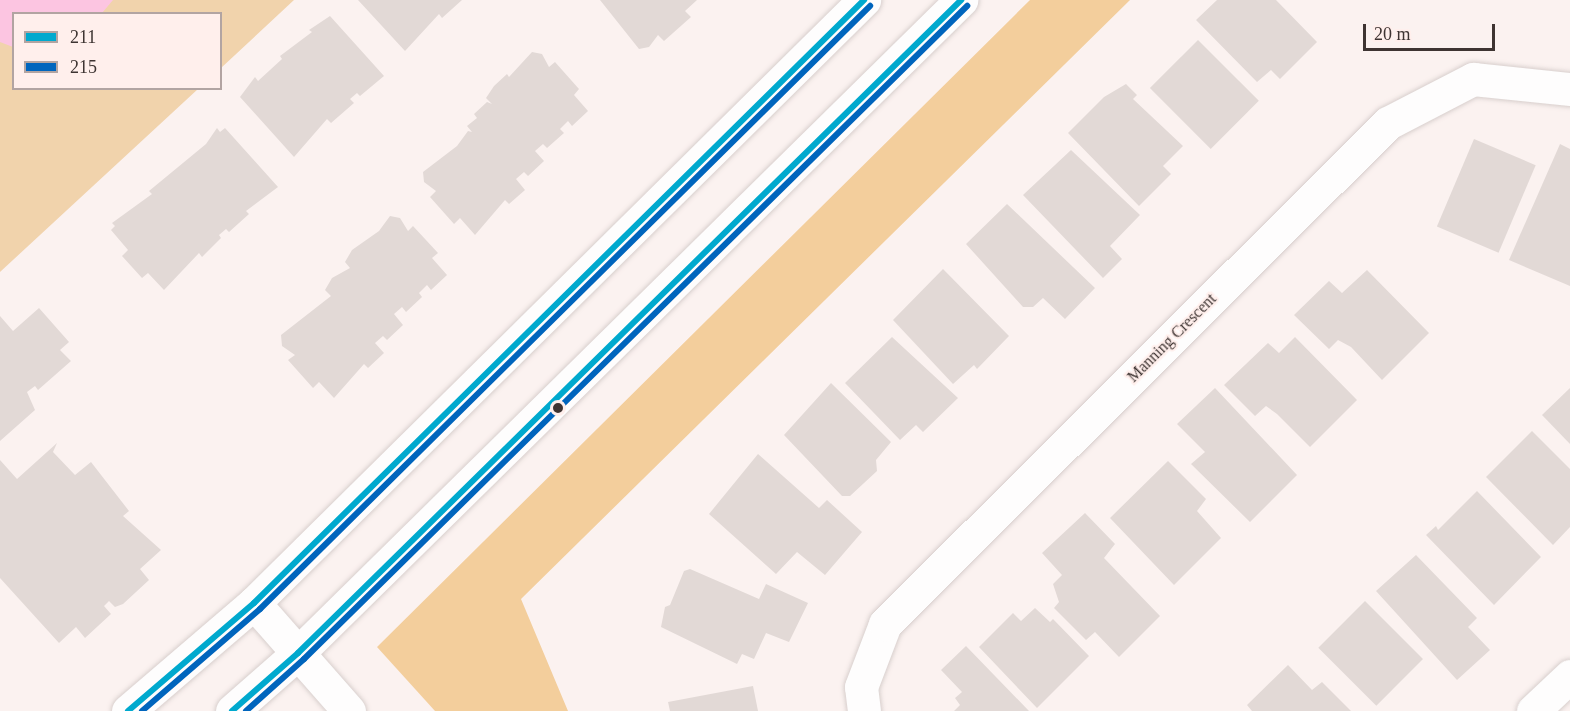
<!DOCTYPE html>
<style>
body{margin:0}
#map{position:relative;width:1570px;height:711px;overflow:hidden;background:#fbf2f0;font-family:"Times New Roman",serif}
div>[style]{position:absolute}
.green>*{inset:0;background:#f1d3ac}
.forest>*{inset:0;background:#f3ce9c}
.water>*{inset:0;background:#fcc5e1}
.building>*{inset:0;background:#e2d9d6;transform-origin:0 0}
.roads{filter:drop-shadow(0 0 2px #d8cfcd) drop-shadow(0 0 2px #d8cfcd)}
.minor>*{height:33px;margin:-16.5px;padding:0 16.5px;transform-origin:16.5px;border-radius:16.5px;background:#fefdfd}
.major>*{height:33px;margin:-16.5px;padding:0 16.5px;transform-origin:16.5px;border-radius:16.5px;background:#fefdfd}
.bus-1>*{height:6px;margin:-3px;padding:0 3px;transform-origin:3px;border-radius:3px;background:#00a9ce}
.bus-2>*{height:6px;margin:-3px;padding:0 3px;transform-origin:3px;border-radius:3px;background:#0065bd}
.dots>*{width:16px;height:16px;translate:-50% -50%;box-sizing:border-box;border:3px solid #ffefec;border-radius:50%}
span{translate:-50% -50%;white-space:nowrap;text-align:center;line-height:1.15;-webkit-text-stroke:4.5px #ffefec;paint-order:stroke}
.street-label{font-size:16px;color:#3e3432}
.legend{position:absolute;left:12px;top:12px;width:210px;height:78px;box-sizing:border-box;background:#ffefec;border:2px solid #b2a4a2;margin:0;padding:8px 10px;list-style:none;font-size:18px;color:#3e3432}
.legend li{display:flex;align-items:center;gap:12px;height:30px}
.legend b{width:30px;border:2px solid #b2a4a2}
.scale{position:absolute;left:1363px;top:24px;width:132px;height:27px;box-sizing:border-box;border:3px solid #3e3432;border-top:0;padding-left:8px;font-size:18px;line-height:21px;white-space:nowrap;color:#3e3432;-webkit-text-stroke:4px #ffefec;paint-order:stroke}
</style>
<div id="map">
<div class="green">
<div style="clip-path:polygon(0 0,294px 0,221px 68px,220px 14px,14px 14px,14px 88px,198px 89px,0 272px)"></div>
</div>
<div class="forest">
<div style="clip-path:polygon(1030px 0,1130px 0,521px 599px,568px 711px,435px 711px,377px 647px)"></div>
</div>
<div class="water">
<div style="clip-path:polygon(0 0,113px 0,102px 13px,14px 14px,13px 47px,0 42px)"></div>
</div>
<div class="building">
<div style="clip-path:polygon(358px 0,462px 0,442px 18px,439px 14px,405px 51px)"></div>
<div style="clip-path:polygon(600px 0,697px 0,685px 11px,691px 17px,664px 41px,658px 35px,649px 47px,639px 49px)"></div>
<div style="clip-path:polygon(1217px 0,1276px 0,1317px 42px,1280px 79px,1271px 70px,1257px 82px,1196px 20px)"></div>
<div style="clip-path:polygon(330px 16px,384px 76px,360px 96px,357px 93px,350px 99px,354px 103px,331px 123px,327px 119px,294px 157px,240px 97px,255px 77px,258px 81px,282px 59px,280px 56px,312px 32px,309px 30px)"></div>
<div style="left:1198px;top:40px;width:86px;height:68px;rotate:45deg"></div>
<div style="clip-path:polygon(532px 52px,542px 54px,549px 67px,555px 62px,579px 89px,574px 95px,588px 111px,572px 126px,568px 121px,560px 129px,564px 133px,547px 148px,543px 144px,535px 151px,544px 161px,528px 176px,524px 172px,516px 179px,525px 190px,509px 204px,505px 200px,475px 235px,460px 218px,454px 224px,430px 197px,436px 191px,424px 182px,423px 172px,457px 146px,468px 131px,472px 132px,467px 126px,477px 118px,474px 114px,487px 102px,492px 104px,486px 98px,494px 86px,507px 74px,509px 77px)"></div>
<div style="clip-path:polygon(1126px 84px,1137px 95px,1133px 99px,1183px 146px,1163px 166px,1171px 174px,1139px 206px,1068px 133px,1104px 97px)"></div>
<div style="clip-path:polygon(217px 128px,220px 132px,225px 128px,278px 187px,246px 211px,249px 214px,229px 232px,226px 229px,219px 235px,221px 238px,202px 257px,199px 253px,164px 290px,148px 273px,142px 278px,122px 256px,128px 250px,111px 230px,115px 226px,112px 223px,152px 194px,149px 191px,206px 144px)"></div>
<div style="left:1474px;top:139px;width:67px;height:95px;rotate:23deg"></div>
<div style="clip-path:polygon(1560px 144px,1570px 149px,1570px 286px,1509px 260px)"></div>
<div style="clip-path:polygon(1071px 150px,1140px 215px,1110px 246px,1122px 259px,1103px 278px,1023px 195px)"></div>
<div style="clip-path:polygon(1007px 204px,1095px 288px,1065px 319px,1043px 298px,1033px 307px,1023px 307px,966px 244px)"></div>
<div style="clip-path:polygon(390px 216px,400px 218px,408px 231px,413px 226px,438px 253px,432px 258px,447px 275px,431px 290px,427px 285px,419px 293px,422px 297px,406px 312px,402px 307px,394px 314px,403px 325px,387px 340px,383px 336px,375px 343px,384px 353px,368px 368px,364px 364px,334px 398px,319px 382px,313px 388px,288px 360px,295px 355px,282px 346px,281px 335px,331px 296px,325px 290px,332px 278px,350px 268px,345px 262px,352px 250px,379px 231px)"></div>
<div style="clip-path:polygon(943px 269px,1009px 336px,977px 369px,974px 365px,953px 384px,893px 320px)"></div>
<div style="clip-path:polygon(1367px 270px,1429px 333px,1382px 380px,1351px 347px,1338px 340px,1329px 349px,1294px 315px,1329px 281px,1342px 293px)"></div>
<div style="clip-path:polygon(39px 308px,69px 342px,60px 350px,71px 361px,38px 390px,35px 386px,27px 392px,35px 410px,0 441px,0 316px,13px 331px)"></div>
<div style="clip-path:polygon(892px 337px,958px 398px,923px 432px,916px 425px,900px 440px,845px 383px)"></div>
<div style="clip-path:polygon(1295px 337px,1357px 400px,1310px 447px,1277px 414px,1266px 406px,1255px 416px,1224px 385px,1268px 343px,1279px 353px)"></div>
<div style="clip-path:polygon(831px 383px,891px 442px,876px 460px,877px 471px,850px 496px,842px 496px,784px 435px)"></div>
<div style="clip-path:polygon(1215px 388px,1297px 475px,1250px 522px,1191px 464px,1205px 452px,1177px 424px)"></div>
<div style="clip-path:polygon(1570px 388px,1570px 444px,1542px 415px)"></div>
<div style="clip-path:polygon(1532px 431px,1570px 469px,1570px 527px,1553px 545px,1486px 477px)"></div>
<div style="clip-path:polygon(57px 443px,53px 452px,75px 475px,91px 462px,129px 511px,123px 516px,161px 550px,140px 569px,149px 580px,123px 604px,115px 607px,109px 601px,104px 606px,111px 614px,85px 638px,76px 627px,59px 643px,0 578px,0 460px,17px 479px)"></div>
<div style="clip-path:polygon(758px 454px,819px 508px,827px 500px,862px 532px,825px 575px,797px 552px,776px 574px,709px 514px)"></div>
<div style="clip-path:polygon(1168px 461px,1206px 499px,1197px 511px,1221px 538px,1174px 585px,1110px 518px)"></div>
<div style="clip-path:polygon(1477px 491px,1541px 557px,1494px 605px,1426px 535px,1436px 526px,1438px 530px)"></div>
<div style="clip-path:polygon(1085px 513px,1115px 544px,1104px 558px,1160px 616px,1119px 657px,1095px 632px,1086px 640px,1054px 608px,1059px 602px,1053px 584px,1062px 575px,1042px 553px)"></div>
<div style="clip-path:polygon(1416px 555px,1477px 618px,1468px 627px,1490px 650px,1457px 680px,1376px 591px)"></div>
<div style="clip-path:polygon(690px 569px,759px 599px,766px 584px,808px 603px,789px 642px,766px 633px,754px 659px,742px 654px,737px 664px,661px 627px,665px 607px,670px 605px,684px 571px)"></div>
<div style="left:1365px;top:601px;width:82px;height:66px;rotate:45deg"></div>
<div style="clip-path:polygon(1035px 608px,1050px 622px,1053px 619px,1089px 656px,1037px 708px,979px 647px,1013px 613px,1021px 621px)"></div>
<div style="clip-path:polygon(966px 646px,1029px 711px,954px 711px,960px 705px,955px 698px,962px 692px,941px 670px)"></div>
<div style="clip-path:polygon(1288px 665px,1312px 690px,1322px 682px,1351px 711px,1252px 711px,1247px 705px)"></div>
<div style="clip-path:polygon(753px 686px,758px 711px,670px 711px,668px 702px)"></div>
</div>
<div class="roads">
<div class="minor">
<div style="left:254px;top:603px;width:144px;rotate:48.7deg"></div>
<div style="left:864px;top:711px;width:24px;rotate:-97deg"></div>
<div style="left:861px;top:687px;width:67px;rotate:-69.1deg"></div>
<div style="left:885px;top:624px;width:710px;rotate:-44.89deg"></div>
<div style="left:1388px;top:123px;width:96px;rotate:-27.4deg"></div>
<div style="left:1473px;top:79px;width:98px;rotate:5.9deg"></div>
<div style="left:1533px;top:711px;width:51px;rotate:-43.4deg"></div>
</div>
<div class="major">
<div style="left:128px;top:711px;width:166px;rotate:-40.6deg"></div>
<div style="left:254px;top:603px;width:858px;rotate:-44.67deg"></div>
<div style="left:232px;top:711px;width:88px;rotate:-41.3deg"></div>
<div style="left:298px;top:653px;width:931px;rotate:-44.56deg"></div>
</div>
</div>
<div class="bus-1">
<div style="left:128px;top:711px;width:166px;rotate:-40.6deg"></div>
<div style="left:254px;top:603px;width:858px;rotate:-44.67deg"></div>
<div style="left:232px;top:711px;width:88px;rotate:-41.3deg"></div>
<div style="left:298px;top:653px;width:931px;rotate:-44.56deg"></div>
</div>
<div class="bus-2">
<div style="left:142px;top:711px;width:156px;rotate:-40.8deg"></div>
<div style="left:260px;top:609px;width:858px;rotate:-44.67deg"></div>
<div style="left:246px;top:711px;width:78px;rotate:-41.9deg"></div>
<div style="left:304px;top:659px;width:931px;rotate:-44.56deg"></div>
</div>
<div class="dots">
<div style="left:558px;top:408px;background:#3e3432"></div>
</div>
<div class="street-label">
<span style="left:1172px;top:338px;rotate:-45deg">Manning Crescent</span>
</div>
<ul class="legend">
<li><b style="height:8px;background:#00a9ce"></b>211</li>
<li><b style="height:8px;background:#0065bd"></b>215</li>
</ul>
<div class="scale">20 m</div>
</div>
